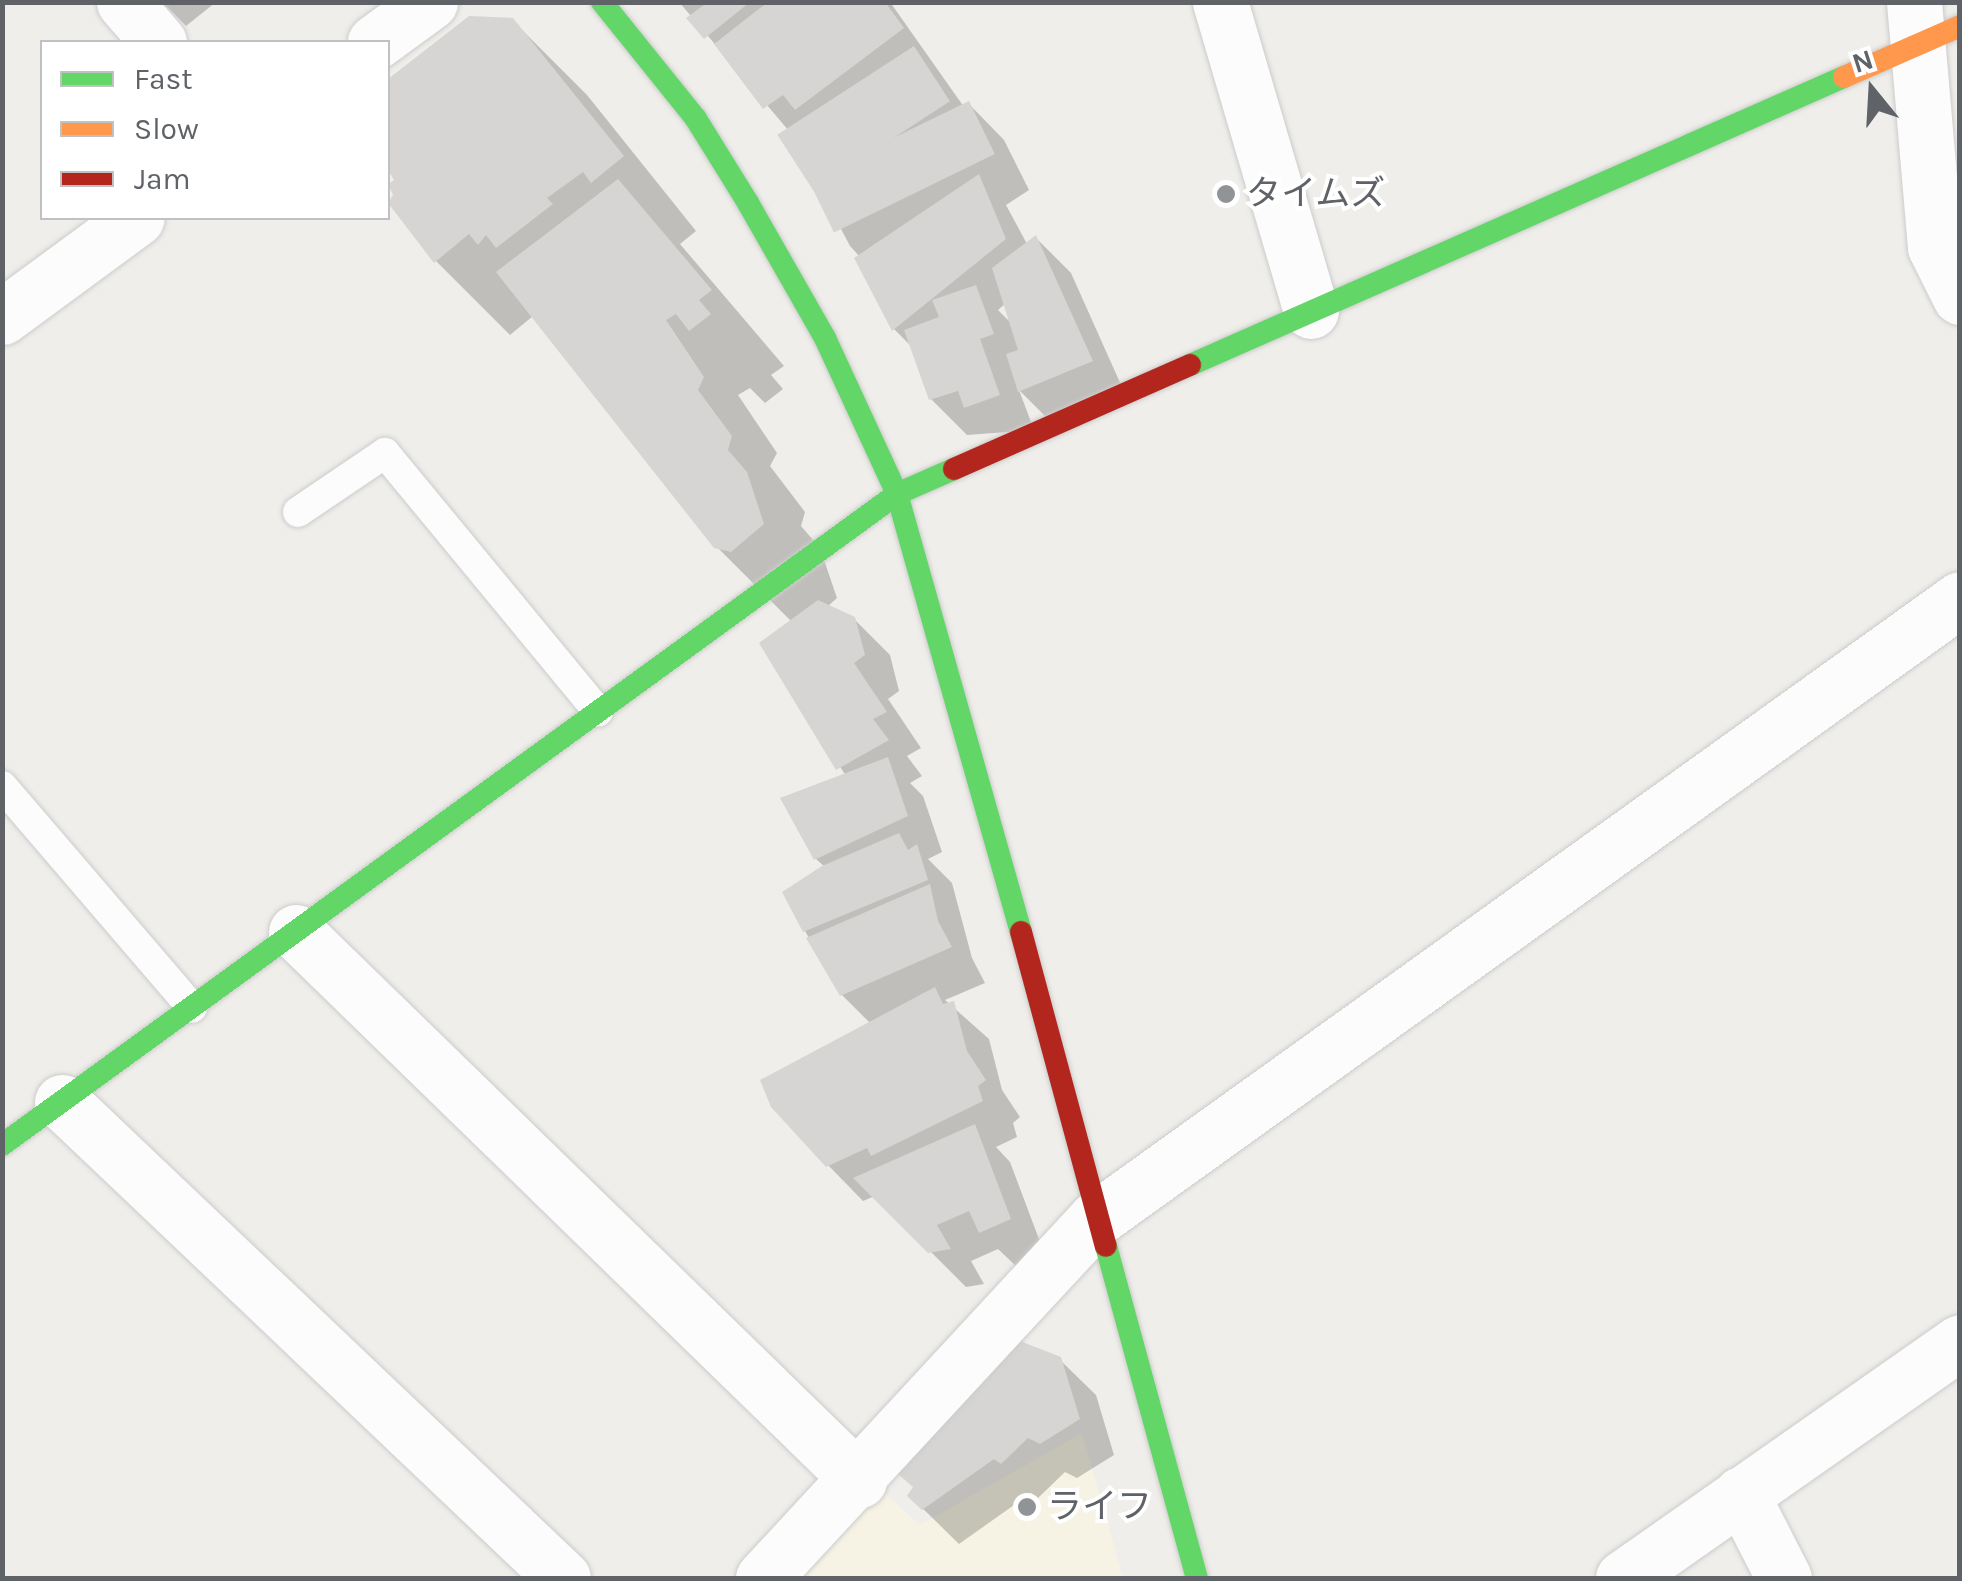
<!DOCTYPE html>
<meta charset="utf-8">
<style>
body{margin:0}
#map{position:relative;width:1962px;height:1581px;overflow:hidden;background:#efeeea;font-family:Karla,"Noto Sans JP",sans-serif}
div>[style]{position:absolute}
.commercial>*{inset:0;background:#f7f3e4}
.shadow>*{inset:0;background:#0003}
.building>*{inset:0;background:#d6d5d3;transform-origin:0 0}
.roads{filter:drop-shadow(0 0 2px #cbcccc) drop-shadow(0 0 2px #cbcccc)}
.lane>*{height:30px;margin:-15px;padding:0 15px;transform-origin:15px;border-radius:15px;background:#fdfcfc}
.street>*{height:55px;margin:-27.5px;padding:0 27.5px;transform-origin:27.5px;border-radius:27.5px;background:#fdfcfc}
.fast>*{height:22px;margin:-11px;padding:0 11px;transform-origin:11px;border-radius:11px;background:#63d668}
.slow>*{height:22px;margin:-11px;padding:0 11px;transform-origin:11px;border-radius:11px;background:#ff974d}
.jam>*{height:22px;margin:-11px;padding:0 11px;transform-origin:11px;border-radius:11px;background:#b3261e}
.dots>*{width:28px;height:28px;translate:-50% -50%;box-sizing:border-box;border:5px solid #fff;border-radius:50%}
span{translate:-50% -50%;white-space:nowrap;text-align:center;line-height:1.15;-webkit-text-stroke:8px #fff;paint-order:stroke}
.poi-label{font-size:35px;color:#5f6368}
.left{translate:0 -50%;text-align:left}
.frame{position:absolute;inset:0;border:5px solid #5f6368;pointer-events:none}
.legend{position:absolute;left:40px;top:40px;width:350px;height:180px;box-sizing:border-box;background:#fff;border:2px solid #bfc1c3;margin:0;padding:12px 18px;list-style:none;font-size:30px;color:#5f6368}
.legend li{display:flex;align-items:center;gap:20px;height:50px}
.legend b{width:50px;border:2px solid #bfc1c3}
.north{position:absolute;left:1822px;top:40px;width:100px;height:100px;-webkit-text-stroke:8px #fff;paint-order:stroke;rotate:342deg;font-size:28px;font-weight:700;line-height:40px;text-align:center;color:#5f6368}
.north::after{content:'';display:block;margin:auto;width:35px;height:45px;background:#5f6368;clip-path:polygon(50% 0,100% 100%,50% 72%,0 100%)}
</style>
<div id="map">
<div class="commercial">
<div style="clip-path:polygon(1082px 1433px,1123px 1578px,795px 1578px,880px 1489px,920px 1525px)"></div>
</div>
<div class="shadow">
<div style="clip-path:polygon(162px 2px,216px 2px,186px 26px)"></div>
<div style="clip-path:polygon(evenodd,679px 2px,890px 2px,964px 107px,969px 104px,1004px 140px,1029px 190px,1006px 205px,1027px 244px,1036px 238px,1071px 273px,1126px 396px,1055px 426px,1019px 390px,1034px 430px,967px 435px,931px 399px,913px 348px,894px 329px,860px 257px,850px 246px,789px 131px,679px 2px,1006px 303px,1013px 325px,998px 310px,1006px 303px)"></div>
<div style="clip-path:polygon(470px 19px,512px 20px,587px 95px,696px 231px,680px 244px,784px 366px,771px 375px,783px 389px,765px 403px,750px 388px,738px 395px,777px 453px,770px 466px,805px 512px,801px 526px,820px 548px,837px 598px,827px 607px,854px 619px,890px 655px,899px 691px,888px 699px,921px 748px,907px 756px,922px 776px,910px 783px,923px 796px,942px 852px,928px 859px,952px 883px,972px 958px,985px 983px,945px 1000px,989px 1039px,1002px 1090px,1020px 1117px,1013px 1123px,1017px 1137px,996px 1147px,1010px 1162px,1045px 1255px,1017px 1267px,998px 1249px,971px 1261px,984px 1284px,966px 1287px,875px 1196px,863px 1201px,828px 1165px,871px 1024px,842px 995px,805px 931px,825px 867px,816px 859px,846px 776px,762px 644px,792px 622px,716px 546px,533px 316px,510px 335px,436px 261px,389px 201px,397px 195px,389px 186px,397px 181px,388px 166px,388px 82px)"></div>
<div style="clip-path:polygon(1059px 1359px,1096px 1395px,1114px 1455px,1077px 1478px,1065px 1472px,1038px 1498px,1031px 1493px,959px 1544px,910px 1496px)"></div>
</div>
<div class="building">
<div style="clip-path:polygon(708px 2px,750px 2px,704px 39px,686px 18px)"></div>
<div style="clip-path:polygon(768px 2px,885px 2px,904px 28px,795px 110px,783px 95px,763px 109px,714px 44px)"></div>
<div style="clip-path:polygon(469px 16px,513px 18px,624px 156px,591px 183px,583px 172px,547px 198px,553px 204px,496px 248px,486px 235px,478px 245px,469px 234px,434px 263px,388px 203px,393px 195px,388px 184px,394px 180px,388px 170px,388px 79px)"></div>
<div style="left:914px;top:46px;width:66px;height:163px;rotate:57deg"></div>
<div style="left:969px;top:101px;width:59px;height:179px;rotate:64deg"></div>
<div style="clip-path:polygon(979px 174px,1006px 239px,892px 331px,854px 258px)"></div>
<div style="clip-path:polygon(618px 179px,712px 290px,699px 300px,711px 314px,689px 331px,676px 314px,666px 320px,704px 377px,698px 390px,732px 436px,728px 450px,747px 472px,764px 524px,731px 552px,714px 548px,496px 272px)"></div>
<div style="clip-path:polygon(1036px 235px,1093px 361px,1018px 392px,1006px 354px,1018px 350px,992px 268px)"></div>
<div style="clip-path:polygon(976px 285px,994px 334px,980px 339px,1000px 395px,964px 408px,958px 391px,929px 400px,904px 330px,939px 317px,932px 300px)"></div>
<div style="clip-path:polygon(818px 600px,855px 617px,865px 655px,854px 663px,887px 712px,873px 719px,889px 740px,836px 770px,759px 643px)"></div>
<div style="clip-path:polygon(888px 757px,908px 816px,814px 860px,780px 798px)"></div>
<div style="clip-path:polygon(899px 833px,908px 850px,917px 844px,928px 880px,803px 932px,782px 892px,822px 866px)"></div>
<div style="clip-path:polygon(930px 884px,938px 921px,952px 947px,840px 996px,806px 938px)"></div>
<div style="clip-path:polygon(935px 987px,943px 1004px,954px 1001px,967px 1051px,986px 1080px,978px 1086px,983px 1101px,871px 1156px,867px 1148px,826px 1167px,771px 1107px,760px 1080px)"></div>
<div style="clip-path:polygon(975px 1124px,1011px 1219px,979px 1233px,969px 1211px,937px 1225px,951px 1249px,928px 1253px,853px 1178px)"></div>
<div style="clip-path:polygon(1020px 1341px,1061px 1357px,1080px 1419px,1040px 1444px,1028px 1438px,1001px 1464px,994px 1459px,922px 1510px,907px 1496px,913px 1487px,898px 1474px)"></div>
</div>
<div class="roads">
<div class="lane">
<div style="left:298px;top:512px;width:105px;rotate:-34.1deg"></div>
<div style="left:385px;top:453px;width:335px;rotate:50.5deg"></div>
<div style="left:2px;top:786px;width:292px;rotate:49.4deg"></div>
</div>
<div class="street">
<div style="left:124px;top:2px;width:53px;rotate:48.8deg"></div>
<div style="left:1220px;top:2px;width:322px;rotate:73.6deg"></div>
<div style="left:1914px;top:2px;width:246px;rotate:85.1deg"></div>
<div style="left:1935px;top:247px;width:56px;rotate:63.4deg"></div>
<div style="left:375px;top:42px;width:68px;rotate:-36deg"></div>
<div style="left:2px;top:317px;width:167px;rotate:-36.3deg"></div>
<div style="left:296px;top:932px;width:786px;rotate:44.23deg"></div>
<div style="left:62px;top:1102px;width:691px;rotate:43.53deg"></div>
<div style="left:1741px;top:1494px;width:94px;rotate:62.9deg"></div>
<div style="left:763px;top:1578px;width:490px;rotate:-47.2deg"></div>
<div style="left:1096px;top:1219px;width:1063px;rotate:-35.66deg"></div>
<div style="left:1623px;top:1578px;width:411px;rotate:-35deg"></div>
</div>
<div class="fast">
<div style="left:602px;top:2px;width:150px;rotate:51.2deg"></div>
<div style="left:696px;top:119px;width:99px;rotate:58.2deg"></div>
<div style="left:748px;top:203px;width:155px;rotate:60.3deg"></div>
<div style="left:825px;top:338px;width:172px;rotate:65.2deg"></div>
<div style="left:897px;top:494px;width:455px;rotate:74.2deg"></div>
<div style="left:1190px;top:365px;width:715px;rotate:-23.77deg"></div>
<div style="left:2px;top:1145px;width:1107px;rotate:-36.03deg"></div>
<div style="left:897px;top:494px;width:62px;rotate:-23.7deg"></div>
<div style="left:1106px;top:1246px;width:344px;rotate:74.7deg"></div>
</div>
<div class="slow">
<div style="left:1844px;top:77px;width:127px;rotate:-23.7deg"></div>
</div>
<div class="jam">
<div style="left:954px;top:469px;width:258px;rotate:-23.8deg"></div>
<div style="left:1021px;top:932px;width:325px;rotate:74.9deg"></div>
</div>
</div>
<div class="dots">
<div style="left:1226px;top:194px;background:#919496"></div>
<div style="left:1027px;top:1507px;background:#919496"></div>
</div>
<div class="poi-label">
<span class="left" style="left:1246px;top:194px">タイムズ</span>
<span class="left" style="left:1047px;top:1507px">ライフ</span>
</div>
<div class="frame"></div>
<ul class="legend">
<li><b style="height:12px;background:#63d668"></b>Fast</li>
<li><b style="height:12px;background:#ff974d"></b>Slow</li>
<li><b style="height:12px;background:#b3261e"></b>Jam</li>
</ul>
<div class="north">N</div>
</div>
